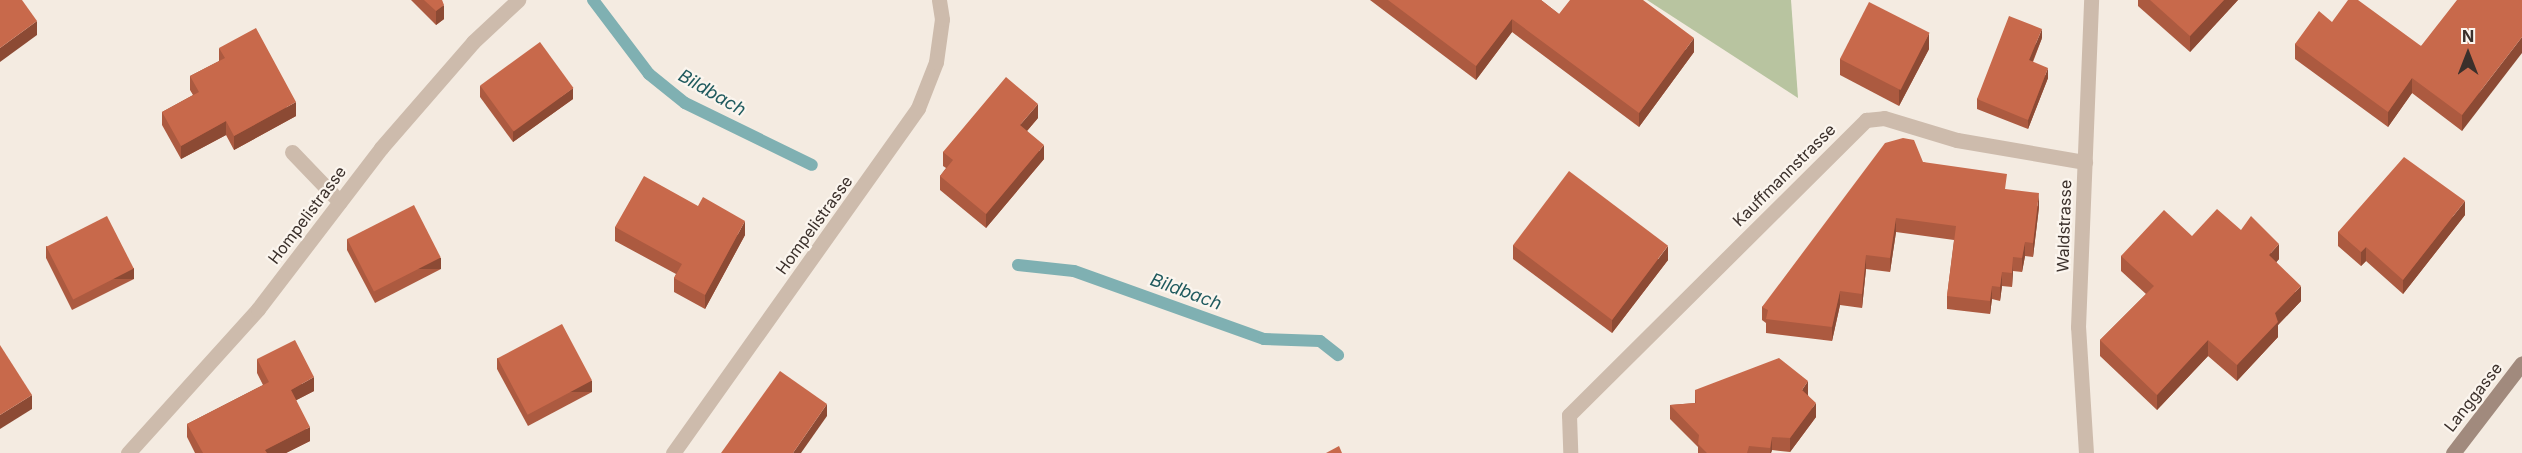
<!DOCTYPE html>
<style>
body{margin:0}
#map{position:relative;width:2522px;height:453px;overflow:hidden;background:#f4ebe1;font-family:Inter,sans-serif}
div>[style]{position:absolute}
.green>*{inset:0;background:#b8c4a0}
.stream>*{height:12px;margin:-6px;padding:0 6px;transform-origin:6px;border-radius:6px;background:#7fb0b2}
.lane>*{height:15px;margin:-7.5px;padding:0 7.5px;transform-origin:7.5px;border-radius:7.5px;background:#cdbbac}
.street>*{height:15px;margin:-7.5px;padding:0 7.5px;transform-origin:7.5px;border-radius:7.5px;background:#cdbbac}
.secondary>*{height:15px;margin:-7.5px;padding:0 7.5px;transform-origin:7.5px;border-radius:7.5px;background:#a18a7d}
.wall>*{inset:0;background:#ac5a40}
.shaded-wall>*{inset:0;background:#8c4a34;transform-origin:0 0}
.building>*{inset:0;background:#c8694b;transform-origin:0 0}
span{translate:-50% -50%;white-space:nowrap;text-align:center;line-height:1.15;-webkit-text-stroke:4.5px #fbf5ee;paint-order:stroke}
.street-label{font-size:16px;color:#3b302b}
.water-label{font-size:18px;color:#1f5a5e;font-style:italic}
.north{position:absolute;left:2438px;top:24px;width:60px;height:60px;-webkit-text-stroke:4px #fbf5ee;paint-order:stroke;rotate:0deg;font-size:16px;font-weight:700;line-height:24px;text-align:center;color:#3b302b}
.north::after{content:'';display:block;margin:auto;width:21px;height:27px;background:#3b302b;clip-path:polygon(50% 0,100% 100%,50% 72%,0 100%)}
</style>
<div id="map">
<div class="green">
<div style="clip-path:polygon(1647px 0,1791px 0,1798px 98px)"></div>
</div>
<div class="stream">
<div style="left:593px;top:0;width:93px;rotate:52.9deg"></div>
<div style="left:649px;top:74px;width:46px;rotate:38.9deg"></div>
<div style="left:685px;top:103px;width:141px;rotate:26deg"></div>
<div style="left:1018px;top:265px;width:56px;rotate:6.1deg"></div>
<div style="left:1074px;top:271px;width:202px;rotate:19.7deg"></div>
<div style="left:1264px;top:339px;width:56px;rotate:2deg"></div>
<div style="left:1320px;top:341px;width:23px;rotate:38deg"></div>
</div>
<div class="lane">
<div style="left:292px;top:152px;width:69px;rotate:46.2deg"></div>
<div style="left:1569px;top:415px;width:38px;rotate:88deg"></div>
</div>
<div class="street">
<div style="left:1569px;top:415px;width:419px;rotate:-44.8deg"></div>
<div style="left:1866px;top:120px;width:18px;rotate:-6deg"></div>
<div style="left:1884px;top:118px;width:76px;rotate:16.8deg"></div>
<div style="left:1957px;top:140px;width:130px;rotate:9.8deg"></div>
<div style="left:128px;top:453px;width:194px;rotate:-47.9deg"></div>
<div style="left:258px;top:309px;width:203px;rotate:-52.6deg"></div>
<div style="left:381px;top:148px;width:140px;rotate:-49deg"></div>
<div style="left:473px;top:42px;width:62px;rotate:-43deg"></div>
<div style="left:673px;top:453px;width:423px;rotate:-54.6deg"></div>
<div style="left:918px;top:108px;width:49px;rotate:-68.6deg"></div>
<div style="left:936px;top:62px;width:43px;rotate:-82.1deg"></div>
<div style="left:942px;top:19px;width:19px;rotate:-99deg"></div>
<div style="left:2086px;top:453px;width:126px;rotate:-93.6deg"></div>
<div style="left:2078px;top:327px;width:327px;rotate:-87.7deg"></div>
</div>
<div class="secondary">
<div style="left:2453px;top:453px;width:113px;rotate:-52.5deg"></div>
</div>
<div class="wall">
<div style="clip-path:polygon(411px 0,442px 0,444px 19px,436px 25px)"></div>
<div style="clip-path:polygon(1370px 0,1541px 0,1559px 14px,1694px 52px,1639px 127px,1512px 32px,1476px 80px)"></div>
<div style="clip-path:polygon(2138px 0,2238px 0,2190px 52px,2138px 6px)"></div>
<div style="clip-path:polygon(2522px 0,2462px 131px,2412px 93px,2388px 127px,2295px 59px,2295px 44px,2332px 22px,2421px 46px)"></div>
<div style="clip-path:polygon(2042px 38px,2033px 62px,2048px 78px,2028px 129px,1977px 109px,1977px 99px)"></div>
<div style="clip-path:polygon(219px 48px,296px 116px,234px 150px,226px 135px,181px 159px,162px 125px,162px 112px,193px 95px,190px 90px,190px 76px,219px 61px)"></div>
<div style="clip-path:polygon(1929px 49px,1899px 106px,1840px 75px,1840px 59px)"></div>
<div style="clip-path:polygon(480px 86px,573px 99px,513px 142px,480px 97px)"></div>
<div style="clip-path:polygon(1038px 118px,1027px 131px,1044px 159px,986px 228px,940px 190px,940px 176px,946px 168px,943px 166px,943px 152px)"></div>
<div style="clip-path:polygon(1923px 162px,2007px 190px,2039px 207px,2033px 257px,2025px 256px,2022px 272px,2013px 271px,2012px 287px,2002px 286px,2000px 301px,1992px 299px,1990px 314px,1947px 309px,1947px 296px,1954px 240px,1896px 232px,1890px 272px,1866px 269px,1862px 308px,1840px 305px,1832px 341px,1766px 333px,1766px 323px,1762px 320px,1762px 307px)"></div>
<div style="clip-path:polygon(2465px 215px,2403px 294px,2366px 261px,2361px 266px,2338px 246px,2338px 232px)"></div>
<div style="clip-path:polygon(615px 227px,745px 235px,705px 309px,674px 292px,674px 278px,676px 274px,615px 241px)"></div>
<div style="clip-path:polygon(2241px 230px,2279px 259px,2276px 262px,2301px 301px,2278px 325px,2278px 337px,2237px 381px,2208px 356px,2157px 410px,2100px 356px,2100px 340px,2146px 294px,2121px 271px,2121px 256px)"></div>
<div style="clip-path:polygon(347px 239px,441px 269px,375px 303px,347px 250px)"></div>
<div style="clip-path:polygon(1513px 245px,1668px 260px,1612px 333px,1513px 259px)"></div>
<div style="clip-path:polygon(46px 246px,134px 279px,72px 310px,46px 258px)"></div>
<div style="clip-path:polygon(497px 358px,592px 392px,528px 426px,497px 369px)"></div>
<div style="clip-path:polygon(257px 359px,314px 391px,296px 400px,310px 441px,286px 453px,195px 453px,187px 437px,187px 424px,263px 385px,257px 373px)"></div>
<div style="clip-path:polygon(1695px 390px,1808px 395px,1816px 417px,1790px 452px,1772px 450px,1771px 453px,1698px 453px,1698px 447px,1670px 419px,1670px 405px,1695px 403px)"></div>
</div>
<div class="shaded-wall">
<div style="clip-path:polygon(2224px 0,2238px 0,2190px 52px,2190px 36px)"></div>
<div style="clip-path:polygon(444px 5px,444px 19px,436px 25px,436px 11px)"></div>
<div style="clip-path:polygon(1512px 19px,1512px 32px,1476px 80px,1476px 66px)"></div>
<div style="clip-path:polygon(37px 21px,37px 35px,0 62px,0 48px)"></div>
<div style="clip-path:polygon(2042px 29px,2042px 38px,2029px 70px,2029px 60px)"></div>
<div style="clip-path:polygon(1929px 33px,1929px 49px,1899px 106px,1899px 90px)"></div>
<div style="clip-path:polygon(2522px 37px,2522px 53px,2462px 131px,2462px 115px)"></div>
<div style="clip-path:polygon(1694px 38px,1694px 52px,1639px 127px,1639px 113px)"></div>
<div style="clip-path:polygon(2048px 68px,2048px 78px,2028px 129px,2028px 120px)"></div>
<div style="clip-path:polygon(2412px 78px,2412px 93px,2388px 127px,2388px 112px)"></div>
<div style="clip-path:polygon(573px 88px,573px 99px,513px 142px,513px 131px)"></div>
<div style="clip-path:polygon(296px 102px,296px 116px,234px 150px,234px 136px)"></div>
<div style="clip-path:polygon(1038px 104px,1038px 118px,1020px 139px,1020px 125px)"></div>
<div style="clip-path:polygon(226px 121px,226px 135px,181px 159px,181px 146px)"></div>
<div style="clip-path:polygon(1044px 145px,1044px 159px,986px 228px,986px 214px)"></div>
<div style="clip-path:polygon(2039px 193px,2039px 207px,2033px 257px,2033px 243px)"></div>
<div style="clip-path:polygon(2465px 201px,2465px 215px,2403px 294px,2403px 280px)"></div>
<div style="clip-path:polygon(1896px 218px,1896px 232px,1890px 272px,1890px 258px)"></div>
<div style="clip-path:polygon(745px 221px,745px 235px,705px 309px,705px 295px)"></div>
<div style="clip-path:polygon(2025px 242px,2025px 256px,2022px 272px,2022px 258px)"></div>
<div style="clip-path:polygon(2279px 244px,2279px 259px,2269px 271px,2269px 255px)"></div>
<div style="clip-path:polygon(1668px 246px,1668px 260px,1612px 333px,1612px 320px)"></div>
<div style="clip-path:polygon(2366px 247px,2366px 261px,2361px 266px,2361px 252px)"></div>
<div style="clip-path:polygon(1866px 255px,1866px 269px,1862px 308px,1862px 294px)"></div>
<div style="clip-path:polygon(2013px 257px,2013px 271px,2012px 287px,2012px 273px)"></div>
<div style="left:441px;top:258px;width:11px;height:74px;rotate:90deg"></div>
<div style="left:134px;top:268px;width:11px;height:69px;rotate:90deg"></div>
<div style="clip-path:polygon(2002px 272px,2002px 286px,2000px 301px,2000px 287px)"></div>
<div style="clip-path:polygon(1992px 286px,1992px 299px,1990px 314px,1990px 301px)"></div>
<div style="clip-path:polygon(2301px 286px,2301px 301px,2278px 325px,2278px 337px,2237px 381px,2237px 365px,2275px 313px)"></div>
<div style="clip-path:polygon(1840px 291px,1840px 305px,1832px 341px,1832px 327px)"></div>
<div style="clip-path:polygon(2208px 340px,2208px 356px,2157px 410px,2157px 395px)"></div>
<div style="clip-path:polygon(314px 377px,314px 391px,291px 403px,291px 390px)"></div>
<div style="left:592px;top:381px;width:11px;height:72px;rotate:90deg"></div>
<div style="clip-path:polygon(1808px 381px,1808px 395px,1802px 404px,1802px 390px)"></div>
<div style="clip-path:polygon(32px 395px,32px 409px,0 429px,0 415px)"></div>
<div style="clip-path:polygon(1816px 403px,1816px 417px,1790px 452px,1790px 438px)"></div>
<div style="clip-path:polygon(827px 404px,827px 416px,801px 453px,793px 453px)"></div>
<div style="clip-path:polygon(310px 427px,310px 441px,286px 453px,265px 453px,265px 450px)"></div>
<div style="clip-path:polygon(1772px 437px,1772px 450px,1771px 453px,1770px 453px)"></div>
</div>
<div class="building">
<div style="clip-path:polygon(0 0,22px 0,37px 21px,0 48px)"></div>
<div style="clip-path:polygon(424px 0,442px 0,444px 5px,436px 11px)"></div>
<div style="clip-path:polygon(1388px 0,1541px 0,1559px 14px,1570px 0,1643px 0,1694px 38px,1639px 113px,1512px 19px,1476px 66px)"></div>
<div style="clip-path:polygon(2150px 0,2224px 0,2190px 36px)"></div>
<div style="clip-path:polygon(2348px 0,2358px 0,2421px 46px,2457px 0,2522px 0,2522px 37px,2462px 115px,2412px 78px,2388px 112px,2295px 44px,2319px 11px,2332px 22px)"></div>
<div style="left:1869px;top:2px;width:68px;height:64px;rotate:27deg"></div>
<div style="clip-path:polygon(2009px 16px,2042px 29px,2029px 60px,2048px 68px,2028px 120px,1977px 99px)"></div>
<div style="clip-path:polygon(256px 28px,296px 102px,234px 136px,226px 121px,181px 146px,162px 112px,199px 92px,190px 76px,225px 58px,219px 48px)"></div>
<div style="left:540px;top:42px;width:57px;height:74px;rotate:54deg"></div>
<div style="clip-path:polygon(1006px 77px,1038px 104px,1020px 125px,1044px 145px,986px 214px,940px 176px,953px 160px,943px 152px)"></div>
<div style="clip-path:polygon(1903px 138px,1914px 140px,1923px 162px,2007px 174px,2005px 189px,2039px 193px,2033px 243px,2025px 242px,2022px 258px,2013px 257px,2012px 273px,2002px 272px,2000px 287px,1992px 286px,1990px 301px,1947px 296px,1956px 226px,1896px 218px,1890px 258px,1866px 255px,1862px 294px,1840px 291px,1832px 327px,1766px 319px,1768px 310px,1762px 307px,1885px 143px)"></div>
<div style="clip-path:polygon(2404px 157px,2465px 201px,2403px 280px,2366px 247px,2361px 252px,2338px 232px)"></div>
<div style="left:1569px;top:171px;width:124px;height:93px;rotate:37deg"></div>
<div style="clip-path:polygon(644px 176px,698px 206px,703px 197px,745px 221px,705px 295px,674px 278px,682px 264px,615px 227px)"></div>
<div style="left:414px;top:205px;width:59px;height:75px;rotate:63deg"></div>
<div style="clip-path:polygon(2217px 209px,2241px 230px,2251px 216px,2279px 244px,2269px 255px,2301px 286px,2275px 313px,2278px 322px,2237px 365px,2208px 340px,2157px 395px,2100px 340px,2154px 286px,2121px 256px,2164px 210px,2192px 236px)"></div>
<div style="left:107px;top:216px;width:59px;height:68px;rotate:63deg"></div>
<div style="left:562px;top:324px;width:64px;height:73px;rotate:62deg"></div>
<div style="clip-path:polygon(295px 340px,314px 377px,291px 390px,310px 427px,265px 450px,267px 453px,203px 453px,187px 424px,269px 382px,257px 359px)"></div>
<div style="clip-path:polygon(0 345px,32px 395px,0 415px)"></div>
<div style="clip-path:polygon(1779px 358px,1808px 381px,1802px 390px,1816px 403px,1790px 438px,1772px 437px,1770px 448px,1749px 446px,1747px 453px,1707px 453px,1698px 444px,1699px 435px,1670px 405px,1696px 403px,1695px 390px)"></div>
<div style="clip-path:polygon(780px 371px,827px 404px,793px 453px,721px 453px)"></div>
<div style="clip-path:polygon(1339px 446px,1342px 453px,1326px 453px)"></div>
</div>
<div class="street-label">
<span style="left:1784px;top:175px;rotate:-45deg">Kauffmannstrasse</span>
<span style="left:307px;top:215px;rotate:-53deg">Hompelistrasse</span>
<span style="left:814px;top:225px;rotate:-54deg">Hompelistrasse</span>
<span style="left:2064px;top:226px;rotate:-88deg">Waldstrasse</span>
<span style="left:2473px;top:397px;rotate:-52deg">Langgasse</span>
</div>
<div class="water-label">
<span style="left:712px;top:93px;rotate:30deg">Bildbach</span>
<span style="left:1186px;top:292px;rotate:20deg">Bildbach</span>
</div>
<div class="north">N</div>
</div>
